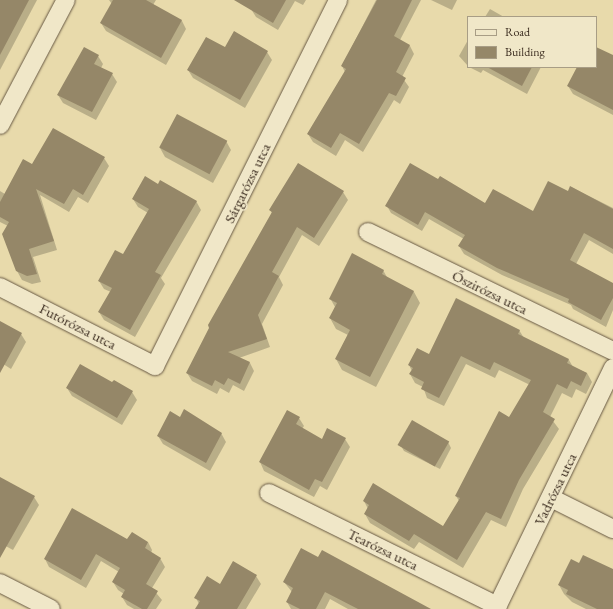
<!DOCTYPE html>
<meta charset="utf-8">
<style>
body{margin:0}
#map{position:relative;width:613px;height:609px;overflow:hidden;background:#e8daab;font-family:"EB Garamond",serif}
div>[style]{position:absolute}
.shadow>*{inset:0;background:#0003}
.building>*{inset:0;background:#958768;transform-origin:0 0}
.roads{filter:drop-shadow(0 0 1px #675843) drop-shadow(0 0 1px #675843)}
.minor>*{height:18px;margin:-9px;padding:0 9px;transform-origin:9px;border-radius:9px;background:#f0e7c8}
span{translate:-50% -50%;white-space:nowrap;text-align:center;line-height:1.15;-webkit-text-stroke:3.5px #f0e7c8;paint-order:stroke}
.street-label{font-size:15px;color:#3c2d20}
.legend{position:absolute;left:467px;top:16px;width:130px;height:52px;box-sizing:border-box;background:#f0e7c8;border:1px solid #a89d85;margin:0;padding:5px 7px;list-style:none;font-size:12px;color:#3c2d20}
.legend li{display:flex;align-items:center;gap:8px;height:20px}
.legend b{width:20px;border:1px solid #a89d85}
</style>
<div id="map">
<div class="shadow">
<div style="clip-path:polygon(0 0,37px 0,0 70px)"></div>
<div style="clip-path:polygon(109px 0,156px 0,153px 5px,182px 21px,186px 29px,166px 65px,106px 31px,101px 23px,112px 4px)"></div>
<div style="clip-path:polygon(256px 0,306px 0,303px 5px,295px 1px,278px 30px,256px 17px,251px 9px)"></div>
<div style="clip-path:polygon(376px 0,421px 0,400px 40px,410px 46px,414px 54px,402px 77px,409px 87px,400px 104px,394px 100px,363px 152px,345px 140px,336px 156px,313px 142px,308px 134px,345px 72px,342px 66px)"></div>
<div style="clip-path:polygon(431px 0,457px 0,452px 10px)"></div>
<div style="clip-path:polygon(490px 9px,504px 17px,485px 17px)"></div>
<div style="clip-path:polygon(468px 40px,468px 66px,459px 56px)"></div>
<div style="clip-path:polygon(596px 48px,613px 58px,613px 115px,573px 94px,568px 86px,578px 67px,596px 67px)"></div>
<div style="clip-path:polygon(225px 49px,267px 52px,272px 60px,245px 108px,193px 78px,188px 70px)"></div>
<div style="clip-path:polygon(98px 56px,103px 64px,101px 68px,112px 74px,117px 82px,96px 120px,63px 103px,58px 95px)"></div>
<div style="clip-path:polygon(469px 67px,541px 67px,527px 94px,483px 70px,481px 73px)"></div>
<div style="clip-path:polygon(226px 141px,231px 150px,213px 183px,165px 157px,160px 148px)"></div>
<div style="clip-path:polygon(104px 158px,109px 166px,88px 203px,78px 197px,69px 212px,40px 195px,57px 250px,33px 257px,41px 282px,32px 284px,22px 280px,17px 271px,8px 226px,0 222px,0 191px,5px 194px,32px 165px)"></div>
<div style="clip-path:polygon(158px 185px,196px 201px,201px 210px,161px 278px,165px 284px,135px 337px,104px 320px,99px 312px,111px 292px,104px 289px,99px 281px,123px 256px,148px 213px,138px 207px,133px 199px)"></div>
<div style="clip-path:polygon(571px 187px,613px 208px,613px 254px,589px 240px,576px 264px,613px 284px,613px 310px,606px 327px,573px 309px,571px 305px,502px 275px,464px 254px,459px 246px,464px 239px,429px 219px,422px 231px,391px 213px,387px 206px,486px 204px,533px 212px,568px 192px)"></div>
<div style="clip-path:polygon(343px 192px,348px 200px,319px 246px,302px 235px,279px 277px,283px 285px,262px 324px,270px 347px,239px 358px,250px 363px,254px 371px,244px 391px,233px 385px,229px 393px,220px 388px,217px 394px,192px 381px,187px 373px,272px 213px,270px 210px)"></div>
<div style="clip-path:polygon(383px 270px,388px 279px,414px 292px,420px 303px,376px 387px,342px 370px,336px 359px,348px 335px,336px 329px,330px 318px,335px 307px,330px 298px)"></div>
<div style="clip-path:polygon(0 322px,21px 334px,26px 342px,11px 369px,0 362px)"></div>
<div style="clip-path:polygon(519px 330px,524px 338px,569px 360px,573px 367px,587px 373px,592px 382px,586px 394px,576px 389px,572px 398px,562px 393px,550px 417px,559px 429px,523px 489px,506px 527px,491px 520px,463px 568px,419px 542px,414px 549px,370px 523px,365px 514px,368px 509px,364px 501px,444px 527px,459px 501px,456px 496px,510px 419px,530px 385px,499px 370px,495px 378px,466px 364px,444px 406px,427px 398px,423px 387px,415px 383px,410px 374px,412px 371px,409px 365px,430px 356px)"></div>
<div style="clip-path:polygon(67px 388px,132px 392px,137px 400px,122px 425px,72px 396px)"></div>
<div style="clip-path:polygon(181px 418px,221px 433px,226px 442px,210px 471px,163px 444px,158px 436px)"></div>
<div style="clip-path:polygon(299px 418px,304px 426px,302px 429px,322px 440px,345px 439px,350px 447px,327px 490px,320px 486px,314px 497px,264px 471px,260px 462px)"></div>
<div style="clip-path:polygon(448px 442px,451px 448px,440px 469px,404px 451px,401px 446px)"></div>
<div style="clip-path:polygon(0 478px,34px 497px,39px 505px,13px 550px,0 543px)"></div>
<div style="clip-path:polygon(127px 541px,148px 542px,152px 550px,151px 553px,160px 558px,165px 567px,152px 588px,162px 600px,156px 609px,134px 609px,127px 605px,122px 597px,124px 594px,118px 590px,113px 582px,119px 572px,101px 561px,86px 588px,49px 567px,45px 559px)"></div>
<div style="clip-path:polygon(319px 558px,429px 609px,348px 609px,330px 599px,325px 609px,291px 609px,287px 602px,292px 592px,284px 582px)"></div>
<div style="clip-path:polygon(579px 564px,613px 571px,613px 609px,586px 609px,572px 602px,564px 594px,559px 585px)"></div>
<div style="clip-path:polygon(256px 576px,261px 584px,246px 609px,196px 609px,199px 604px,196px 598px,220px 585px)"></div>
</div>
<div class="building">
<div style="clip-path:polygon(0 0,29px 0,0 55px)"></div>
<div style="clip-path:polygon(113px 0,146px 0,182px 20px,161px 58px,100px 23px)"></div>
<div style="clip-path:polygon(234px 0,286px 0,273px 23px)"></div>
<div style="clip-path:polygon(377px 0,412px 0,394px 36px,410px 45px,396px 72px,406px 78px,396px 96px,389px 93px,359px 144px,340px 133px,331px 148px,307px 134px,346px 69px,341px 66px)"></div>
<div style="clip-path:polygon(234px 31px,268px 51px,240px 100px,187px 70px,206px 37px,225px 47px)"></div>
<div style="clip-path:polygon(84px 47px,99px 55px,94px 64px,113px 73px,92px 112px,57px 95px)"></div>
<div style="clip-path:polygon(596px 47px,613px 55px,613px 110px,567px 86px,577px 67px,596px 67px)"></div>
<div style="clip-path:polygon(487px 67px,532px 67px,522px 86px)"></div>
<div style="left:177px;top:114px;width:57px;height:38px;rotate:28deg"></div>
<div style="clip-path:polygon(53px 128px,105px 157px,83px 195px,73px 189px,64px 204px,36px 189px,54px 241px,29px 249px,37px 274px,27px 276px,16px 271px,2px 234px,9px 222px,0 217px,0 202px,23px 159px,32px 164px)"></div>
<div style="clip-path:polygon(298px 163px,344px 191px,314px 238px,297px 227px,272px 272px,279px 276px,258px 315px,267px 339px,228px 352px,250px 362px,240px 384px,228px 378px,224px 385px,215px 380px,212px 386px,186px 373px,209px 328px,208px 325px,272px 212px,269px 210px)"></div>
<div style="clip-path:polygon(410px 163px,438px 179px,440px 176px,485px 203px,493px 189px,533px 211px,548px 181px,568px 191px,570px 186px,613px 209px,613px 249px,584px 233px,570px 260px,613px 283px,613px 298px,601px 320px,568px 302px,569px 299px,497px 268px,458px 246px,465px 235px,425px 212px,418px 225px,385px 206px)"></div>
<div style="clip-path:polygon(145px 176px,158px 184px,160px 180px,197px 201px,155px 272px,161px 275px,130px 330px,98px 312px,112px 288px,98px 281px,115px 250px,123px 254px,149px 209px,132px 199px)"></div>
<div style="clip-path:polygon(352px 253px,384px 270px,382px 274px,414px 291px,370px 377px,335px 359px,350px 330px,329px 318px,337px 303px,329px 299px)"></div>
<div style="clip-path:polygon(456px 298px,520px 330px,518px 334px,569px 359px,567px 363px,587px 373px,581px 386px,571px 381px,567px 389px,557px 384px,543px 412px,555px 419px,519px 480px,501px 519px,486px 512px,457px 560px,414px 534px,409px 541px,364px 514px,369px 505px,363px 501px,373px 483px,443px 526px,460px 498px,455px 496px,499px 411px,509px 417px,531px 380px,494px 362px,490px 370px,461px 356px,439px 398px,421px 389px,424px 382px,409px 374px,413px 368px,408px 365px,417px 348px,429px 354px)"></div>
<div style="clip-path:polygon(0 321px,22px 333px,0 373px)"></div>
<div style="clip-path:polygon(80px 364px,112px 382px,114px 380px,133px 391px,117px 418px,66px 388px)"></div>
<div style="clip-path:polygon(184px 409px,222px 433px,206px 463px,157px 436px,170px 411px,180px 417px)"></div>
<div style="clip-path:polygon(287px 410px,300px 417px,296px 424px,322px 439px,327px 428px,346px 438px,322px 482px,315px 479px,309px 490px,259px 462px)"></div>
<div style="left:412px;top:420px;width:43px;height:29px;rotate:30deg"></div>
<div style="clip-path:polygon(0 477px,35px 496px,0 558px)"></div>
<div style="clip-path:polygon(72px 508px,127px 539px,132px 532px,148px 542px,145px 548px,161px 558px,146px 584px,158px 591px,147px 609px,142px 609px,121px 597px,125px 590px,112px 582px,120px 568px,96px 554px,81px 580px,44px 559px)"></div>
<div style="clip-path:polygon(301px 548px,318px 557px,322px 550px,431px 609px,358px 609px,325px 592px,316px 609px,300px 609px,286px 602px,293px 588px,283px 582px)"></div>
<div style="clip-path:polygon(583px 555px,613px 569px,613px 609px,597px 609px,566px 594px,568px 590px,558px 585px,571px 559px,579px 563px)"></div>
<div style="clip-path:polygon(233px 561px,257px 575px,237px 609px,195px 609px,200px 601px,194px 598px,207px 576px,220px 584px)"></div>
</div>
<div class="roads">
<div class="minor">
<div style="left:0;top:125px;width:141px;rotate:-62.2deg"></div>
<div style="left:368px;top:232px;width:272px;rotate:25.9deg"></div>
<div style="left:0;top:287px;width:174px;rotate:27deg"></div>
<div style="left:155px;top:366px;width:409px;rotate:-63.4deg"></div>
<div style="left:269px;top:493px;width:255px;rotate:26.3deg"></div>
<div style="left:551px;top:498px;width:69px;rotate:26.6deg"></div>
<div style="left:0;top:583px;width:57px;rotate:27deg"></div>
<div style="left:496px;top:609px;width:268px;rotate:-64.1deg"></div>
</div>
</div>
<div class="street-label">
<span style="left:247px;top:183px;rotate:-64deg">Sárgarózsa utca</span>
<span style="left:490px;top:292px;rotate:26deg">Őszirózsa utca</span>
<span style="left:78px;top:326px;rotate:27deg">Futórózsa utca</span>
<span style="left:555px;top:489px;rotate:-64deg">Vadrózsa utca</span>
<span style="left:383px;top:549px;rotate:26deg">Tearózsa utca</span>
</div>
<ul class="legend">
<li><b style="height:5px;background:#f0e7c8"></b>Road</li>
<li><b style="height:11px;background:#958768"></b>Building</li>
</ul>
</div>
